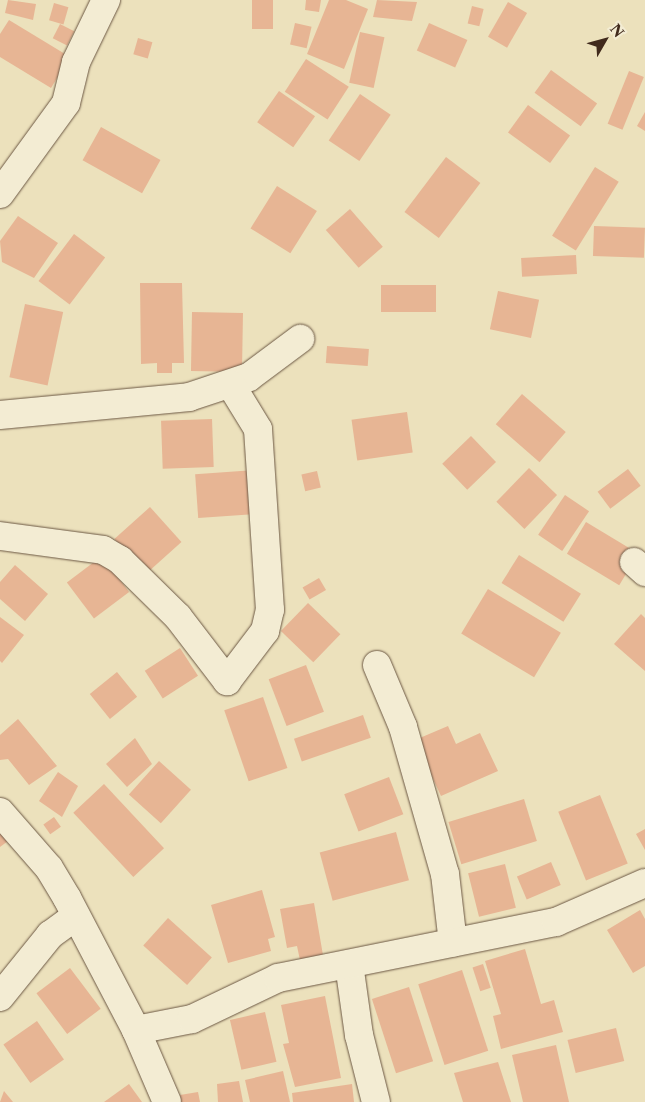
<!DOCTYPE html>
<style>
body{margin:0}
#map{position:relative;width:645px;height:1102px;overflow:hidden;background:#ece1bc;font-family:"Libre Caslon Text",serif}
div>[style]{position:absolute}
.building>*{inset:0;background:#e7b594;transform-origin:0 0}
.roads{filter:drop-shadow(0 0 1px #6c5844) drop-shadow(0 0 1px #6c5844)}
.minor>*{height:28px;margin:-14px;padding:0 14px;transform-origin:14px;border-radius:14px;background:#f3ecd3}
span{translate:-50% -50%;white-space:nowrap;text-align:center;line-height:1.15;-webkit-text-stroke:4px #f3ecd3;paint-order:stroke}
.north{position:absolute;left:580px;top:15px;width:50px;height:50px;-webkit-text-stroke:4px #f3ecd3;paint-order:stroke;rotate:52deg;font-size:14px;font-weight:700;line-height:20px;text-align:center;color:#412a1c}
.north::after{content:'';display:block;margin:auto;width:18px;height:22px;background:#412a1c;clip-path:polygon(50% 0,100% 100%,50% 72%,0 100%)}
</style>
<div id="map">
<div class="building">
<div style="clip-path:polygon(8px 0,36px 4px,33px 20px,5px 13px)"></div>
<div style="left:252px;top:0;width:21px;height:29px"></div>
<div style="clip-path:polygon(306px 0,321px 0,319px 12px,305px 10px)"></div>
<div style="clip-path:polygon(329px 0,346px 0,368px 9px,344px 69px,307px 54px)"></div>
<div style="clip-path:polygon(377px 0,417px 2px,412px 21px,373px 17px)"></div>
<div style="left:508px;top:2px;width:22px;height:40px;rotate:30deg"></div>
<div style="left:54px;top:3px;width:15px;height:18px;rotate:16deg"></div>
<div style="left:472px;top:6px;width:12px;height:18px;rotate:14deg"></div>
<div style="clip-path:polygon(9px 20px,70px 57px,51px 88px,0 57px,0 34px)"></div>
<div style="left:295px;top:23px;width:17px;height:22px;rotate:13deg"></div>
<div style="left:429px;top:23px;width:42px;height:30px;rotate:24deg"></div>
<div style="left:60px;top:24px;width:16px;height:16px;rotate:27deg"></div>
<div style="left:360px;top:32px;width:25px;height:52px;rotate:12deg"></div>
<div style="left:138px;top:38px;width:15px;height:17px;rotate:16deg"></div>
<div style="left:306px;top:59px;width:51px;height:39px;rotate:33deg"></div>
<div style="left:551px;top:70px;width:57px;height:28px;rotate:36deg"></div>
<div style="left:629px;top:71px;width:16px;height:57px;rotate:22deg"></div>
<div style="left:279px;top:91px;width:44px;height:38px;rotate:35deg"></div>
<div style="left:360px;top:94px;width:37px;height:56px;rotate:34deg"></div>
<div style="left:528px;top:105px;width:52px;height:34px;rotate:36deg"></div>
<div style="clip-path:polygon(645px 112px,645px 131px,637px 126px)"></div>
<div style="left:101px;top:127px;width:68px;height:38px;rotate:29deg"></div>
<div style="left:446px;top:157px;width:43px;height:69px;rotate:37deg"></div>
<div style="left:595px;top:167px;width:28px;height:81px;rotate:32deg"></div>
<div style="left:277px;top:186px;width:47px;height:50px;rotate:32deg"></div>
<div style="left:350px;top:209px;width:50px;height:32px;rotate:49deg"></div>
<div style="clip-path:polygon(18px 216px,58px 243px,34px 278px,2px 262px,0 241px)"></div>
<div style="left:594px;top:226px;width:51px;height:30px;rotate:2deg"></div>
<div style="left:74px;top:234px;width:39px;height:59px;rotate:37deg"></div>
<div style="left:576px;top:255px;width:19px;height:55px;rotate:87deg"></div>
<div style="clip-path:polygon(140px 283px,182px 283px,184px 363px,172px 363px,172px 373px,157px 373px,157px 363px,141px 364px)"></div>
<div style="left:381px;top:285px;width:55px;height:27px"></div>
<div style="left:498px;top:291px;width:42px;height:39px;rotate:12deg"></div>
<div style="left:25px;top:304px;width:39px;height:75px;rotate:12deg"></div>
<div style="left:192px;top:312px;width:51px;height:59px;rotate:1deg"></div>
<div style="left:327px;top:346px;width:42px;height:17px;rotate:4deg"></div>
<div style="left:522px;top:394px;width:58px;height:40px;rotate:41deg"></div>
<div style="left:407px;top:412px;width:41px;height:56px;rotate:82deg"></div>
<div style="left:212px;top:419px;width:48px;height:51px;rotate:88deg"></div>
<div style="left:471px;top:436px;width:36px;height:40px;rotate:46deg"></div>
<div style="left:529px;top:468px;width:39px;height:47px;rotate:44deg"></div>
<div style="left:628px;top:469px;width:21px;height:38px;rotate:53deg"></div>
<div style="left:255px;top:470px;width:44px;height:60px;rotate:86deg"></div>
<div style="left:317px;top:471px;width:17px;height:16px;rotate:77deg"></div>
<div style="left:565px;top:495px;width:29px;height:48px;rotate:34deg"></div>
<div style="left:150px;top:507px;width:47px;height:48px;rotate:48deg"></div>
<div style="left:586px;top:522px;width:61px;height:37px;rotate:31deg"></div>
<div style="left:519px;top:555px;width:73px;height:33px;rotate:32deg"></div>
<div style="left:102px;top:556px;width:45px;height:44px;rotate:53deg"></div>
<div style="clip-path:polygon(15px 565px,48px 594px,25px 621px,0 599px,0 582px)"></div>
<div style="left:319px;top:578px;width:14px;height:19px;rotate:60deg"></div>
<div style="left:488px;top:589px;width:85px;height:52px;rotate:31deg"></div>
<div style="left:308px;top:603px;width:45px;height:39px;rotate:44deg"></div>
<div style="clip-path:polygon(641px 614px,645px 618px,645px 671px,614px 644px)"></div>
<div style="clip-path:polygon(0 617px,24px 635px,2px 663px,0 661px)"></div>
<div style="left:180px;top:648px;width:33px;height:42px;rotate:57deg"></div>
<div style="left:306px;top:665px;width:50px;height:40px;rotate:69deg"></div>
<div style="left:117px;top:672px;width:32px;height:35px;rotate:51deg"></div>
<div style="left:263px;top:697px;width:75px;height:41px;rotate:71deg"></div>
<div style="left:363px;top:715px;width:24px;height:73px;rotate:71deg"></div>
<div style="clip-path:polygon(18px 719px,57px 766px,29px 785px,8px 759px,0 760px,0 735px)"></div>
<div style="clip-path:polygon(448px 726px,456px 744px,480px 733px,498px 771px,441px 796px,415px 740px)"></div>
<div style="clip-path:polygon(135px 738px,152px 764px,127px 787px,106px 764px)"></div>
<div style="left:159px;top:761px;width:43px;height:45px;rotate:42deg"></div>
<div style="clip-path:polygon(58px 772px,78px 786px,62px 817px,39px 801px)"></div>
<div style="left:389px;top:777px;width:40px;height:48px;rotate:69deg"></div>
<div style="left:104px;top:784px;width:88px;height:42px;rotate:47deg"></div>
<div style="left:600px;top:795px;width:74px;height:45px;rotate:68deg"></div>
<div style="left:524px;top:799px;width:44px;height:79px;rotate:73deg"></div>
<div style="left:54px;top:817px;width:12px;height:13px;rotate:55deg"></div>
<div style="clip-path:polygon(645px 829px,645px 850px,636px 834px)"></div>
<div style="clip-path:polygon(0 832px,8px 841px,0 847px)"></div>
<div style="left:396px;top:832px;width:50px;height:79px;rotate:75deg"></div>
<div style="left:551px;top:862px;width:25px;height:37px;rotate:67deg"></div>
<div style="left:505px;top:864px;width:45px;height:38px;rotate:76deg"></div>
<div style="clip-path:polygon(262px 890px,275px 937px,268px 939px,271px 951px,228px 963px,211px 905px)"></div>
<div style="clip-path:polygon(314px 903px,324px 961px,301px 965px,297px 946px,287px 948px,280px 909px)"></div>
<div style="clip-path:polygon(640px 910px,645px 919px,645px 966px,633px 973px,607px 930px)"></div>
<div style="left:168px;top:918px;width:59px;height:37px;rotate:42deg"></div>
<div style="clip-path:polygon(525px 949px,541px 1004px,554px 1000px,563px 1032px,501px 1049px,493px 1016px,501px 1014px,485px 961px)"></div>
<div style="left:483px;top:964px;width:25px;height:11px;rotate:72deg"></div>
<div style="left:70px;top:968px;width:51px;height:42px;rotate:53deg"></div>
<div style="left:462px;top:970px;width:85px;height:46px;rotate:72deg"></div>
<div style="left:409px;top:987px;width:78px;height:39px;rotate:72deg"></div>
<div style="clip-path:polygon(325px 996px,341px 1078px,295px 1087px,283px 1044px,289px 1043px,281px 1005px)"></div>
<div style="left:265px;top:1012px;width:51px;height:36px;rotate:77deg"></div>
<div style="left:37px;top:1021px;width:47px;height:41px;rotate:55deg"></div>
<div style="left:616px;top:1028px;width:34px;height:50px;rotate:76deg"></div>
<div style="clip-path:polygon(556px 1045px,569px 1102px,523px 1102px,512px 1055px)"></div>
<div style="clip-path:polygon(498px 1062px,511px 1102px,463px 1102px,454px 1073px)"></div>
<div style="clip-path:polygon(283px 1071px,290px 1102px,250px 1102px,245px 1080px)"></div>
<div style="clip-path:polygon(239px 1081px,243px 1102px,218px 1102px,217px 1084px)"></div>
<div style="clip-path:polygon(129px 1084px,142px 1102px,104px 1102px)"></div>
<div style="clip-path:polygon(352px 1084px,354px 1102px,293px 1102px,292px 1093px)"></div>
<div style="clip-path:polygon(4px 1091px,13px 1102px,0 1102px)"></div>
<div style="clip-path:polygon(198px 1092px,200px 1102px,181px 1102px,180px 1095px)"></div>
</div>
<div class="roads">
<div class="minor">
<div style="left:0;top:194px;width:112px;rotate:-54deg"></div>
<div style="left:66px;top:103px;width:42px;rotate:-76.3deg"></div>
<div style="left:76px;top:62px;width:69px;rotate:-64.2deg"></div>
<div style="left:0;top:415px;width:190px;rotate:-5.4deg"></div>
<div style="left:189px;top:397px;width:63px;rotate:-18.4deg"></div>
<div style="left:249px;top:377px;width:64px;rotate:-36.7deg"></div>
<div style="left:0;top:536px;width:104px;rotate:7.7deg"></div>
<div style="left:103px;top:550px;width:20px;rotate:30deg"></div>
<div style="left:120px;top:560px;width:81px;rotate:44.5deg"></div>
<div style="left:178px;top:617px;width:81px;rotate:52.6deg"></div>
<div style="left:227px;top:681px;width:63px;rotate:-52.8deg"></div>
<div style="left:265px;top:631px;width:22px;rotate:-77deg"></div>
<div style="left:270px;top:610px;width:181px;rotate:-93.8deg"></div>
<div style="left:258px;top:429px;width:52px;rotate:-121.5deg"></div>
<div style="left:634px;top:562px;width:15px;rotate:42deg"></div>
<div style="left:377px;top:665px;width:67px;rotate:67.2deg"></div>
<div style="left:403px;top:727px;width:153px;rotate:74.1deg"></div>
<div style="left:445px;top:874px;width:69px;rotate:83.4deg"></div>
<div style="left:0;top:812px;width:74px;rotate:48.8deg"></div>
<div style="left:49px;top:868px;width:35px;rotate:59deg"></div>
<div style="left:67px;top:898px;width:149px;rotate:62.4deg"></div>
<div style="left:136px;top:1030px;width:78px;rotate:66.7deg"></div>
<div style="left:349px;top:964px;width:72px;rotate:82deg"></div>
<div style="left:359px;top:1035px;width:69px;rotate:75.8deg"></div>
<div style="left:0;top:997px;width:80px;rotate:-51.1deg"></div>
<div style="left:50px;top:935px;width:32px;rotate:-36deg"></div>
<div style="left:136px;top:1030px;width:57px;rotate:-11.1deg"></div>
<div style="left:192px;top:1019px;width:95px;rotate:-25.5deg"></div>
<div style="left:278px;top:978px;width:284px;rotate:-11.4deg"></div>
<div style="left:556px;top:922px;width:97px;rotate:-23.7deg"></div>
</div>
</div>
<div class="north">N</div>
</div>
